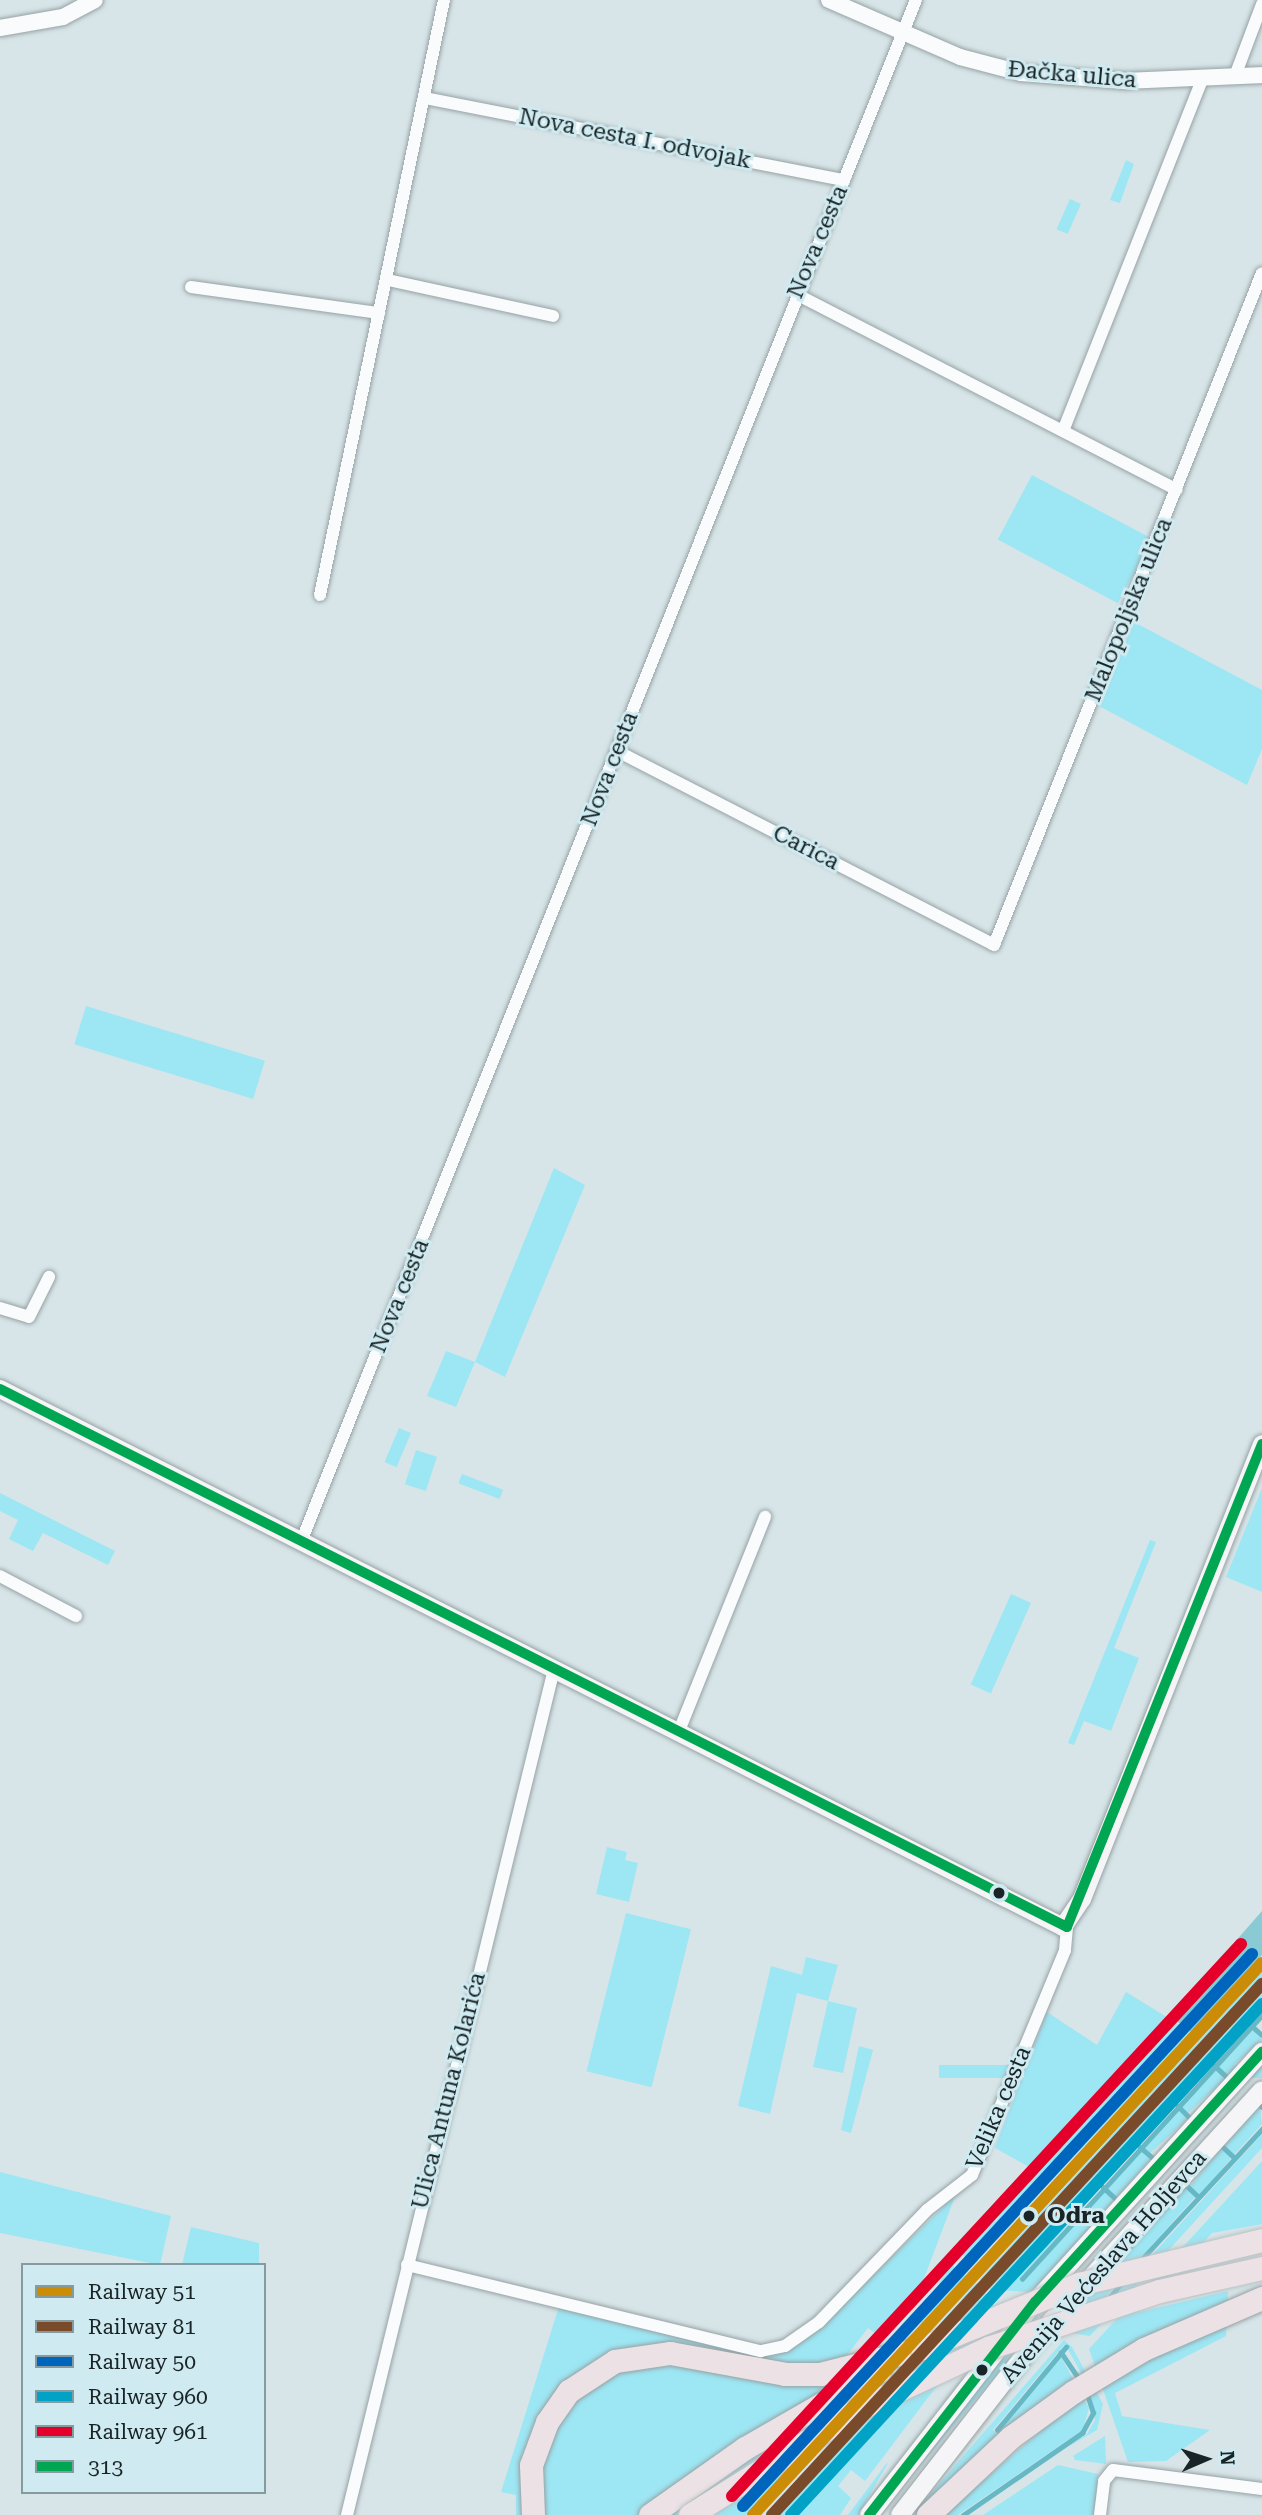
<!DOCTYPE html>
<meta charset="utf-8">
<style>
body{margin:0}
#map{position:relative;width:1262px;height:2515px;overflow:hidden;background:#d7e5e8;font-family:"Roboto Serif",serif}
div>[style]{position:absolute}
.green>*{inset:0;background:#9de6f3;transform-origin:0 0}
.forest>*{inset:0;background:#89cad5}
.stream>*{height:4.5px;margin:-2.25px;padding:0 2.25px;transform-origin:2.25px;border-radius:2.25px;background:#67b8c5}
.roads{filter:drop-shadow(0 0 2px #97a2a4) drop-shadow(0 0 2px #97a2a4)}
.minor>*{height:12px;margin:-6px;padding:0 6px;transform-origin:6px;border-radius:6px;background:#f9fbfc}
.tertiary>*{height:16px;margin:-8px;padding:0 8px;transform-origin:8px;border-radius:8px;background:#f9fbfc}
.secondary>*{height:18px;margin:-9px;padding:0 9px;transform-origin:9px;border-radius:9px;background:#f5f4f6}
.motorway>*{height:23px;margin:-11.5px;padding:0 11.5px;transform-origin:11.5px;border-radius:11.5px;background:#ece2e6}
.bridges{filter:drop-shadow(0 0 2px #bac1c3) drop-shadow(0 0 2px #bac1c3)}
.motorway-bridge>*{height:23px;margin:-11.5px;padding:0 11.5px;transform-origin:11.5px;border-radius:11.5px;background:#ece2e6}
.bus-1>*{height:10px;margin:-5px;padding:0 5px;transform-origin:5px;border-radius:5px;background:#00a651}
.rail-1>*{height:12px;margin:-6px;padding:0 6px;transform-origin:6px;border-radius:6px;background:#cb8c08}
.rail-2>*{height:12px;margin:-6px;padding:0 6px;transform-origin:6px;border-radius:6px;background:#7a4b2a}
.rail-3>*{height:12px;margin:-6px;padding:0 6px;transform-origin:6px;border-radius:6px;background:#0065bd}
.rail-4>*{height:12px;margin:-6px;padding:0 6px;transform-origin:6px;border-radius:6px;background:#01a2c6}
.rail-5>*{height:12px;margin:-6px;padding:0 6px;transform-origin:6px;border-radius:6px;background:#e4002b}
.dots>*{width:19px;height:19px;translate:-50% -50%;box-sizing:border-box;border:4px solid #cfeaf0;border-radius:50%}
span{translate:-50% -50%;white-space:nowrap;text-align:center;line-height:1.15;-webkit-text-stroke:6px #cfeaf0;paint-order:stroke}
.street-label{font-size:23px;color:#192426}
.stop-label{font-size:23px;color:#192426;font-weight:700}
.left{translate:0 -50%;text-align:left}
.legend{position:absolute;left:21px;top:2263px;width:245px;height:231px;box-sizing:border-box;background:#cfeaf0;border:2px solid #869b9f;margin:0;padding:9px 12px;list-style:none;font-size:21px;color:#192426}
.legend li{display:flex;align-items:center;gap:14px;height:35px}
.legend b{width:35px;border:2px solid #869b9f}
.north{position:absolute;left:1171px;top:2424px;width:70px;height:70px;-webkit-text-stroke:5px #cfeaf0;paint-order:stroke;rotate:87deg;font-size:19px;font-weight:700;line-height:28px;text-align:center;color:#192426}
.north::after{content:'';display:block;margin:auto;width:24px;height:32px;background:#192426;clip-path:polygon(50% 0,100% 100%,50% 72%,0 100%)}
</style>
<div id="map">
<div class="green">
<div style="clip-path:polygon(1126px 160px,1134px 164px,1120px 203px,1110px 200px)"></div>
<div style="left:1070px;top:199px;width:12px;height:33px;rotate:24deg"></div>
<div style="left:1032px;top:475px;width:136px;height:73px;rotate:28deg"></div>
<div style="clip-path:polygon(1134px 622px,1262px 690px,1262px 749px,1247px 785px,1099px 706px)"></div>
<div style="left:86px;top:1006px;width:187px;height:40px;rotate:17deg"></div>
<div style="clip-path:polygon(554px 1168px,585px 1185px,505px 1377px,475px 1362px,456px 1407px,427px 1396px,446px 1351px,475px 1362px)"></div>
<div style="left:399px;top:1428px;width:13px;height:37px;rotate:23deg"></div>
<div style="left:416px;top:1450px;width:22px;height:36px;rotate:18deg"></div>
<div style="left:462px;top:1474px;width:44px;height:10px;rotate:21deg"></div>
<div style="clip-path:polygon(1262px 1488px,1262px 1592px,1226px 1577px)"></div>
<div style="clip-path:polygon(0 1493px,115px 1551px,108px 1565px,43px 1533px,33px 1551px,9px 1539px,18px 1520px,0 1511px)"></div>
<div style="clip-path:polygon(1150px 1540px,1156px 1542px,1114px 1648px,1139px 1658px,1111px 1731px,1084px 1721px,1074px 1745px,1068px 1743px)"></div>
<div style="left:1011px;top:1594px;width:22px;height:99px;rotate:24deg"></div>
<div style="clip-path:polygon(607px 1847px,627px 1852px,625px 1860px,638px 1863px,629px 1902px,596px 1894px)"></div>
<div style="left:626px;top:1913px;width:67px;height:163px;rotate:14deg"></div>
<div style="clip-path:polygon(806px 1957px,838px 1965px,828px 2001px,857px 2008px,843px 2073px,813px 2067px,828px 2001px,797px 1993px,770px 2114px,738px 2106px,771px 1966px,802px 1975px)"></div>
<div style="clip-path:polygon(1262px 1972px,1262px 2010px,1096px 2189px,1022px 2282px,1105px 2190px,1115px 2199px,1032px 2292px,991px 2290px,980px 2279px)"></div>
<div style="clip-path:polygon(1126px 1992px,1191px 2032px,973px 2264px,953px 2247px,969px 2245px,987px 2218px,996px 2221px,1029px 2167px,995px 2148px,1047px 2012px,1097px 2045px)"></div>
<div style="clip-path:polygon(1254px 2029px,1262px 2039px,1224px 2074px,1218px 2068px)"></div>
<div style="clip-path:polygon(859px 2046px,873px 2050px,851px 2133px,841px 2130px)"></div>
<div style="left:1262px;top:2065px;width:13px;height:323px;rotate:90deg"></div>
<div style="clip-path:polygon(1217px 2069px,1226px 2078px,1187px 2114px,1180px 2108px)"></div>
<div style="clip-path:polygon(1260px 2106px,1262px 2124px,1234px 2155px,1224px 2146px)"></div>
<div style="clip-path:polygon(1179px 2109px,1189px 2118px,1149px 2154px,1143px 2148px)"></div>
<div style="clip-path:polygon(1262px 2134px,1262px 2148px,1090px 2336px,1070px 2333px,1074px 2328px,1065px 2321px,1186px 2186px,1196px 2196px,1097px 2307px,1103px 2309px)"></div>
<div style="left:1222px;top:2147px;width:14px;height:51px;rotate:39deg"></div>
<div style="left:1143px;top:2150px;width:12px;height:54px;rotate:42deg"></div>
<div style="clip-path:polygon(1262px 2161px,1262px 2224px,1212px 2233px,1139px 2312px,1228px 2291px,1226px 2336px,1115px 2393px,1122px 2416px,1210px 2430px,1166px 2461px,1128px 2462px,1089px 2349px)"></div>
<div style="clip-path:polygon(0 2172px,171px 2216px,160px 2265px,0 2233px)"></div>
<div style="clip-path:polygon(956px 2194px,915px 2302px,877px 2335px,868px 2328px,847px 2355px,874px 2377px,746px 2515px,516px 2515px,516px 2495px,501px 2492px,560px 2303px,772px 2356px,816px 2332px)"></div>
<div style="clip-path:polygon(191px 2227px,259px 2243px,259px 2265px,182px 2265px)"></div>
<div style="clip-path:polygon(952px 2261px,956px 2272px,968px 2276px,920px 2330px,922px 2312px)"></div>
<div style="clip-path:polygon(976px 2283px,993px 2301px,996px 2324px,933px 2391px,865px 2481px,851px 2470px,838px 2486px,851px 2498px,840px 2515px,769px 2515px)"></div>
<div style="left:1035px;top:2316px;width:8px;height:253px;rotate:40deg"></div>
<div style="clip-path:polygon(1064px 2340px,1072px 2347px,1103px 2404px,1097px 2430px,1036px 2465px,1087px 2434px,1095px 2420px,1090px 2389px,1065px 2344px,993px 2430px,998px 2434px,1061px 2357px,1089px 2408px,1083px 2430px,958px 2515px,943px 2515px,1063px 2412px,963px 2470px,912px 2515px)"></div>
<div style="clip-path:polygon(1105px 2436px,1106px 2464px,1075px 2460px,1073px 2456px)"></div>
<div style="clip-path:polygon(888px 2463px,858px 2515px,848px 2515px,886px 2464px)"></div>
<div style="clip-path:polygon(1058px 2465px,1098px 2474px,1095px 2515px,983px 2515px)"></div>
</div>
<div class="forest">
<div style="clip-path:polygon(1262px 1911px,1262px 1955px,1191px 2032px,1170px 2016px)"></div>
</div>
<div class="stream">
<div style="left:1252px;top:2026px;width:13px;rotate:42deg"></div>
<div style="left:1215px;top:2066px;width:16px;rotate:43deg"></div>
<div style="left:1178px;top:2106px;width:16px;rotate:45deg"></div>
<div style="left:1261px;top:2106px;width:1px;rotate:45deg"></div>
<div style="left:1140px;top:2147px;width:16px;rotate:40deg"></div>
<div style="left:1223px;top:2147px;width:16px;rotate:43deg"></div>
<div style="left:1187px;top:2186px;width:16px;rotate:43deg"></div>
<div style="left:1103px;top:2187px;width:16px;rotate:43deg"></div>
<div style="left:1142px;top:2259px;width:177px;rotate:-47.3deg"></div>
<div style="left:1022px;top:2279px;width:357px;rotate:-47.7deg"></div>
<div style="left:1108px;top:2299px;width:23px;rotate:-49deg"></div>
<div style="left:1061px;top:2352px;width:34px;rotate:56deg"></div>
<div style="left:997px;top:2430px;width:108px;rotate:-50.3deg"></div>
<div style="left:963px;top:2515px;width:145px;rotate:-34.6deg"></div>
<div style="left:1082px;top:2433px;width:23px;rotate:-61deg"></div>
<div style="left:1093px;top:2413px;width:23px;rotate:-108deg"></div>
</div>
<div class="roads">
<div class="minor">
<div style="left:1235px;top:76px;width:77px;rotate:-69.4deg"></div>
<div style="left:425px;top:98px;width:427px;rotate:11.1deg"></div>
<div style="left:388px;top:280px;width:169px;rotate:12.3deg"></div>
<div style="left:191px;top:287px;width:190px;rotate:7.9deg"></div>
<div style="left:796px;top:294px;width:428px;rotate:27.2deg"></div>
<div style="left:1063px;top:431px;width:380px;rotate:-68.4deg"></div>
<div style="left:320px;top:595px;width:608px;rotate:-78.23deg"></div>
<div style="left:617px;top:751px;width:424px;rotate:27.2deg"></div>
<div style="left:994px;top:945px;width:723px;rotate:-68.26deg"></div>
<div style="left:0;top:1308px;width:30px;rotate:17deg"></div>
<div style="left:29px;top:1317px;width:45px;rotate:-63.4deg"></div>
<div style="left:303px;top:1537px;width:1655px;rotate:-68.26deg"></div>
<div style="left:0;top:1576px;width:86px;rotate:27.8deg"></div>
<div style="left:679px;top:1731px;width:231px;rotate:-68.1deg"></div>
<div style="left:407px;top:2265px;width:364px;rotate:13.7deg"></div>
<div style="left:761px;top:2351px;width:25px;rotate:-12deg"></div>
<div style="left:785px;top:2346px;width:42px;rotate:-35.2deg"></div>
<div style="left:819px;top:2322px;width:156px;rotate:-46deg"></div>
<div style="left:927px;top:2210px;width:57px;rotate:-37.9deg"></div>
<div style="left:972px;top:2175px;width:243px;rotate:-67.5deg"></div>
<div style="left:1065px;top:1950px;width:23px;rotate:-85deg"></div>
<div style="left:347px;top:2515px;width:871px;rotate:-76.25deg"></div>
<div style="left:1100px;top:2515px;width:34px;rotate:-83deg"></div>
<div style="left:1104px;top:2481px;width:14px;rotate:-51deg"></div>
<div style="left:1113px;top:2470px;width:150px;rotate:7.3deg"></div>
</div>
<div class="tertiary">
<div style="left:829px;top:0;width:143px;rotate:23.5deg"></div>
<div style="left:960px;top:57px;width:63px;rotate:14.7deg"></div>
<div style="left:1021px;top:73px;width:105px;rotate:4.4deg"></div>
<div style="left:1126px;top:81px;width:136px;rotate:-2.5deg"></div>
<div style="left:0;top:28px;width:64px;rotate:-9.9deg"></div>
<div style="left:63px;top:17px;width:36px;rotate:-28deg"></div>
</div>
<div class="secondary">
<div style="left:0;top:1389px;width:1191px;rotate:26.84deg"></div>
<div style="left:1063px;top:1927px;width:34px;rotate:-56deg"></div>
<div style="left:1082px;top:1899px;width:489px;rotate:-68.4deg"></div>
<div style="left:869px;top:2515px;width:270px;rotate:-52.1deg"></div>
<div style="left:1035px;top:2302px;width:338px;rotate:-47.8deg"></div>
<div style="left:900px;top:2515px;width:247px;rotate:-52.1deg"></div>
<div style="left:1052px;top:2320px;width:311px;rotate:-47.6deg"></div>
</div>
<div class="motorway">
<div style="left:533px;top:2515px;width:50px;rotate:-92.3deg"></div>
<div style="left:531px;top:2465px;width:46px;rotate:-69.6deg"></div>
<div style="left:547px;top:2422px;width:38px;rotate:-55deg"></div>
<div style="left:569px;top:2391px;width:55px;rotate:-33.1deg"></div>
<div style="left:615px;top:2361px;width:56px;rotate:-8.3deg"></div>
<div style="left:670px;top:2353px;width:117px;rotate:10.3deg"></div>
<div style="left:785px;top:2374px;width:35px"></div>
<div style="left:820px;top:2374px;width:105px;rotate:-14.3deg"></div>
<div style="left:650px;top:2515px;width:116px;rotate:-35.2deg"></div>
<div style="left:745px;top:2448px;width:155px;rotate:-29.9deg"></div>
<div style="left:928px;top:2515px;width:114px;rotate:-43.2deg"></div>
<div style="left:1011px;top:2437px;width:77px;rotate:-36deg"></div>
<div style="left:1073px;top:2392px;width:83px;rotate:-31.2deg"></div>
<div style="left:1144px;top:2349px;width:129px;rotate:-23.4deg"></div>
</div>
</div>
<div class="bridges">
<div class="motorway-bridge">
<div style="left:922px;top:2348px;width:170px;rotate:-22.2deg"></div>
<div style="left:1079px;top:2284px;width:188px;rotate:-13.5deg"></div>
<div style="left:690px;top:2515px;width:199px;rotate:-32.2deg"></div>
<div style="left:858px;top:2409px;width:144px;rotate:-25.1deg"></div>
<div style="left:988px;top:2348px;width:180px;rotate:-18.4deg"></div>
<div style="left:1159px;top:2291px;width:106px;rotate:-12.6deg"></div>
</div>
</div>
<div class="bus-1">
<div style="left:0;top:1389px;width:1195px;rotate:26.76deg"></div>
<div style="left:1067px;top:1927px;width:521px;rotate:-68.01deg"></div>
<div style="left:869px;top:2515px;width:270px;rotate:-52.1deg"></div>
<div style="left:1035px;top:2302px;width:338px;rotate:-47.8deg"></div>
</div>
<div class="rail-1">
<div style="left:753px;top:2515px;width:751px;rotate:-47.32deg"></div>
</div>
<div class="rail-2">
<div style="left:772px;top:2515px;width:723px;rotate:-47.3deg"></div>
</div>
<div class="rail-3">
<div style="left:743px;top:2506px;width:751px;rotate:-47.32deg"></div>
</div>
<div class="rail-4">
<div style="left:791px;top:2515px;width:695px;rotate:-47.33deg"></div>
</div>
<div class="rail-5">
<div style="left:732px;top:2496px;width:751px;rotate:-47.32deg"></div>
</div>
<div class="dots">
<div style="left:999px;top:1893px;background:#192426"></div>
<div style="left:1029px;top:2216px;background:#192426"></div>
<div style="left:982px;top:2370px;background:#192426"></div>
</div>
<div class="street-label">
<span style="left:1072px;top:75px;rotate:5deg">Đačka ulica</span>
<span style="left:635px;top:139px;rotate:11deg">Nova cesta I. odvojak</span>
<span style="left:818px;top:242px;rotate:-67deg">Nova cesta</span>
<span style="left:1129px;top:610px;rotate:-68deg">Malopoljska ulica</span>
<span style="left:610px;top:769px;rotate:-69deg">Nova cesta</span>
<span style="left:806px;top:848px;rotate:27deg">Carica</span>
<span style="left:400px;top:1296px;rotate:-68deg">Nova cesta</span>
<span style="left:449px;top:2091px;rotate:-76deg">Ulica Antuna Kolarića</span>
<span style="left:999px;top:2108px;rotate:-67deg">Velika cesta</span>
<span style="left:1104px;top:2267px;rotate:-49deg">Avenija Većeslava Holjevca</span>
</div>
<div class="stop-label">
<span class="left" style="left:1047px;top:2216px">Odra</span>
</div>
<ul class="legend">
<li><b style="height:9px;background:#cb8c08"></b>Railway 51</li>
<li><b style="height:9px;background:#7a4b2a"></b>Railway 81</li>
<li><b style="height:9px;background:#0065bd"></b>Railway 50</li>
<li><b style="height:9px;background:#01a2c6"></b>Railway 960</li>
<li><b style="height:9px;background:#e4002b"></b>Railway 961</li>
<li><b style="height:9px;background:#00a651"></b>313</li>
</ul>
<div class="north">N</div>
</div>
